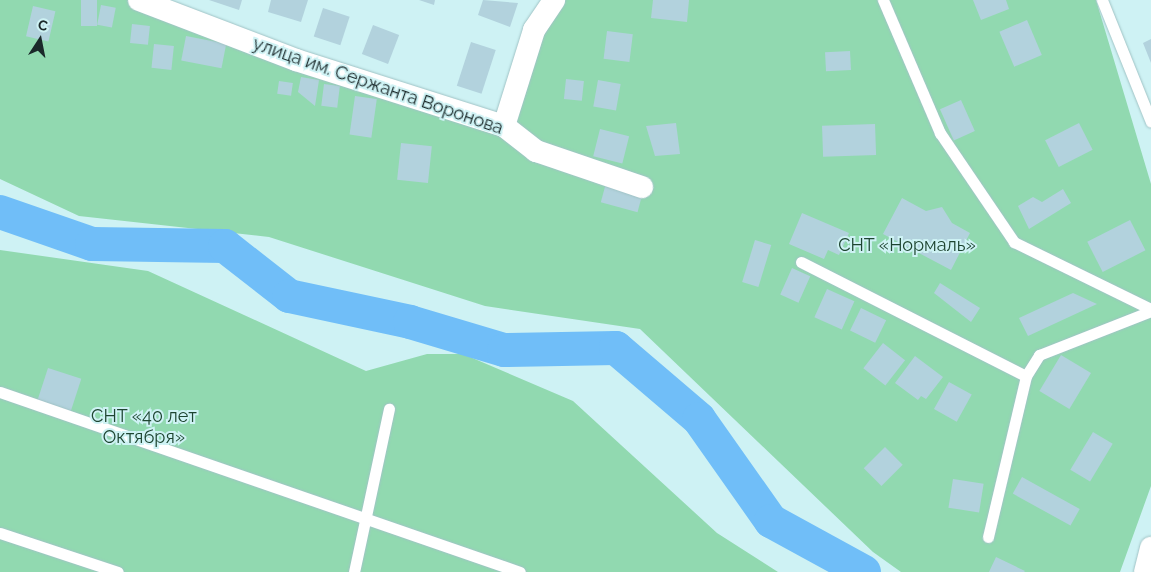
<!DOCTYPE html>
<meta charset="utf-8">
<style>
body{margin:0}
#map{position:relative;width:1151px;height:572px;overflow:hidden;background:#cef2f4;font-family:Raleway,sans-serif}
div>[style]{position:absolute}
.green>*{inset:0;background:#91d9b0}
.river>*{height:34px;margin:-17px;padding:0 17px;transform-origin:17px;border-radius:17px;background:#70bef8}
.building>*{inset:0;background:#b2d2dd;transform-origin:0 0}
.roads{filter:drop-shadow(0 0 1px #a0c3c5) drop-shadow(0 0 1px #a0c3c5)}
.service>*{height:11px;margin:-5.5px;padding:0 5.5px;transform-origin:5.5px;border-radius:5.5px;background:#fff}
.minor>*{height:22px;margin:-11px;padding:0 11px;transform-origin:11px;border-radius:11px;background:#fff}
span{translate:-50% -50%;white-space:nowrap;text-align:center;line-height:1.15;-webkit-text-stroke:4px #cef2f4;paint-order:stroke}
.street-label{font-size:18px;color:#1b292a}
.park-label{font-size:18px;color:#1e4531}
.north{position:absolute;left:15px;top:15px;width:50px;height:50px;-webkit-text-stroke:4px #cef2f4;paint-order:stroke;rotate:11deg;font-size:14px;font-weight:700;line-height:20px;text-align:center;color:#1b292a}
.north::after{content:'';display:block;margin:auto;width:18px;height:22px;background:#1b292a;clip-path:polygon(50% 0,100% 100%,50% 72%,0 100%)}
</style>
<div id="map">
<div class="green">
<div style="clip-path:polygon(0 0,136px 0,490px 127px,558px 0,1096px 0,1151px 184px,1151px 486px,1120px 572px,901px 572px,873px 552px,640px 329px,485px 306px,269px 237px,79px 216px,0 179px)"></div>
<div style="clip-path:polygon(0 250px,148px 271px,366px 371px,427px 354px,463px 354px,573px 401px,717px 533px,778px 572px,0 572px)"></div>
</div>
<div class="river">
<div style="left:0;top:212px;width:97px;rotate:19.2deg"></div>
<div style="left:92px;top:244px;width:133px;rotate:0.9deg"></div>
<div style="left:225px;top:246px;width:81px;rotate:38deg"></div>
<div style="left:289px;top:296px;width:124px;rotate:12.1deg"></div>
<div style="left:410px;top:322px;width:98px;rotate:16.6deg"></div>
<div style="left:504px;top:350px;width:112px;rotate:-1deg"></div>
<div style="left:616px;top:348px;width:109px;rotate:40.5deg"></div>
<div style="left:699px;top:419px;width:125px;rotate:54.8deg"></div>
<div style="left:771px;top:521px;width:106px;rotate:28.7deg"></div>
</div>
<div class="building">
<div style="left:81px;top:0;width:16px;height:26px"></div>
<div style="clip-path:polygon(209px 0,242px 0,239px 10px)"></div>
<div style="clip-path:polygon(271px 0,308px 0,301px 22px,268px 12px)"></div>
<div style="clip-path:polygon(419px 0,435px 0,434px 5px)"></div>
<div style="clip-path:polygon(483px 0,518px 3px,510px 27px,478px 15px)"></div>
<div style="clip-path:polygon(653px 0,689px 0,687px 22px,651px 18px)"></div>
<div style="clip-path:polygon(973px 0,1006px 0,1009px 9px,981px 20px)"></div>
<div style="left:101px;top:5px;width:15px;height:20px;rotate:11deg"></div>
<div style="left:33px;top:6px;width:23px;height:31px;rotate:13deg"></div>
<div style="left:323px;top:8px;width:28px;height:30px;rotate:18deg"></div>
<div style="left:1027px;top:20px;width:38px;height:30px;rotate:67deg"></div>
<div style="left:132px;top:24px;width:18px;height:19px;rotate:6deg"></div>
<div style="left:373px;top:25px;width:28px;height:31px;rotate:21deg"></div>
<div style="left:607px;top:31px;width:26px;height:28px;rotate:7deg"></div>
<div style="left:186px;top:36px;width:41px;height:25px;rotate:11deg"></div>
<div style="clip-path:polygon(1151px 39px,1151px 63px,1143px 43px)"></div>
<div style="left:471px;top:42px;width:26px;height:46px;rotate:18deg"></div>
<div style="left:154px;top:44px;width:20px;height:24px;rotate:6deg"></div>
<div style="left:850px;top:51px;width:19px;height:25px;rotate:87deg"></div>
<div style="clip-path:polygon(301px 77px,319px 80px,315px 106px,298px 92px)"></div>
<div style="left:566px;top:79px;width:18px;height:20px;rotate:6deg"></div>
<div style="left:598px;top:80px;width:23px;height:27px;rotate:10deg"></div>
<div style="left:279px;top:81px;width:14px;height:13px;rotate:8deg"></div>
<div style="left:324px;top:84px;width:16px;height:22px;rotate:7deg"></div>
<div style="left:355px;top:96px;width:22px;height:39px;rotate:8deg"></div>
<div style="left:961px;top:100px;width:34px;height:23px;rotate:66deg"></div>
<div style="clip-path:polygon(676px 123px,680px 154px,655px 156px,646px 126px)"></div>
<div style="left:1079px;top:123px;width:30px;height:38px;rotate:63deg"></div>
<div style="left:875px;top:124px;width:31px;height:53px;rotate:88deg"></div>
<div style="left:600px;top:129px;width:30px;height:28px;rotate:14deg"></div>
<div style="left:401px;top:143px;width:31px;height:37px;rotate:6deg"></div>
<div style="left:606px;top:183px;width:38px;height:20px;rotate:15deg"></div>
<div style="clip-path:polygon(1063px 189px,1071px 203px,1029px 229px,1018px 206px,1033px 197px,1042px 202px)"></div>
<div style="clip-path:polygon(902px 198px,926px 211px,942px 207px,952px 223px,970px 233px,951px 270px,883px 234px)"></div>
<div style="clip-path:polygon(802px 213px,849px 233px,839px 255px,828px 250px,824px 259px,789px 244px)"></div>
<div style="left:1130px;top:220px;width:34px;height:48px;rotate:63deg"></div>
<div style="left:755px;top:240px;width:17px;height:44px;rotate:17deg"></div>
<div style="left:792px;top:268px;width:20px;height:29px;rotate:24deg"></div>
<div style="clip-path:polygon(940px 283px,980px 308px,971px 322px,934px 293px)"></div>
<div style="left:827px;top:289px;width:30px;height:31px;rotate:24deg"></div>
<div style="clip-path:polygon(1073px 293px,1097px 304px,1028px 336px,1019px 318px)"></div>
<div style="left:861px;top:308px;width:28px;height:25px;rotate:26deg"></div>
<div style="left:883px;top:343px;width:28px;height:32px;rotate:38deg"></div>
<div style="left:1061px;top:355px;width:35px;height:42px;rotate:31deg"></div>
<div style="clip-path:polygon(915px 356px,943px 377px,926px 399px,921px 396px,918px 400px,895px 383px)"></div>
<div style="left:48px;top:368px;width:35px;height:34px;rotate:18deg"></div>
<div style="left:949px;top:382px;width:26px;height:31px;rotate:29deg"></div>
<div style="left:1093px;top:432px;width:23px;height:44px;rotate:31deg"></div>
<div style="left:885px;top:447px;width:25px;height:30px;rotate:45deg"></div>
<div style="left:1022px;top:477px;width:66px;height:19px;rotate:29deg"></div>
<div style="left:953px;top:479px;width:31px;height:29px;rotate:9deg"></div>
<div style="clip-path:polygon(996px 557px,1025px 571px,1024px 572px,989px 572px)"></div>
</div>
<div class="roads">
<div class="service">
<div style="left:883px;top:0;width:145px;rotate:66.8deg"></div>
<div style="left:940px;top:133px;width:132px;rotate:55.8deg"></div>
<div style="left:1014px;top:242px;width:153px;rotate:26.1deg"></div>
<div style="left:1102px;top:0;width:131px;rotate:68.1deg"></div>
<div style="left:801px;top:262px;width:252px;rotate:26.9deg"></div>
<div style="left:1026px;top:376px;width:25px;rotate:-58deg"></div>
<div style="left:1039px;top:355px;width:120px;rotate:-21.4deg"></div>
<div style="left:0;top:392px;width:550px;rotate:19.09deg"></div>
<div style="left:0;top:533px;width:124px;rotate:18.3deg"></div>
<div style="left:988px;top:537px;width:165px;rotate:-76.7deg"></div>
<div style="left:354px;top:572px;width:167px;rotate:-77.9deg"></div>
</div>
<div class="minor">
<div style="left:139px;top:0;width:168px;rotate:20.9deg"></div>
<div style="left:296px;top:60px;width:218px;rotate:17.6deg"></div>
<div style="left:504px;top:126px;width:41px;rotate:38deg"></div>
<div style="left:536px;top:151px;width:112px;rotate:18.8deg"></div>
<div style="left:504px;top:126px;width:101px;rotate:-72.6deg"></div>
<div style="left:534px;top:30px;width:36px;rotate:-56deg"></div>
<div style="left:1145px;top:572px;width:25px;rotate:-76deg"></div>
</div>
</div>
<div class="street-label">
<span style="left:378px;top:86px;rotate:19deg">улица им. Сержанта Воронова</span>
</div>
<div class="park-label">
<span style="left:907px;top:245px">СНТ «Нормаль»</span>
<span style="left:144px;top:427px">СНТ «40 лет<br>Октября»</span>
</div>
<div class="north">С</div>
</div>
